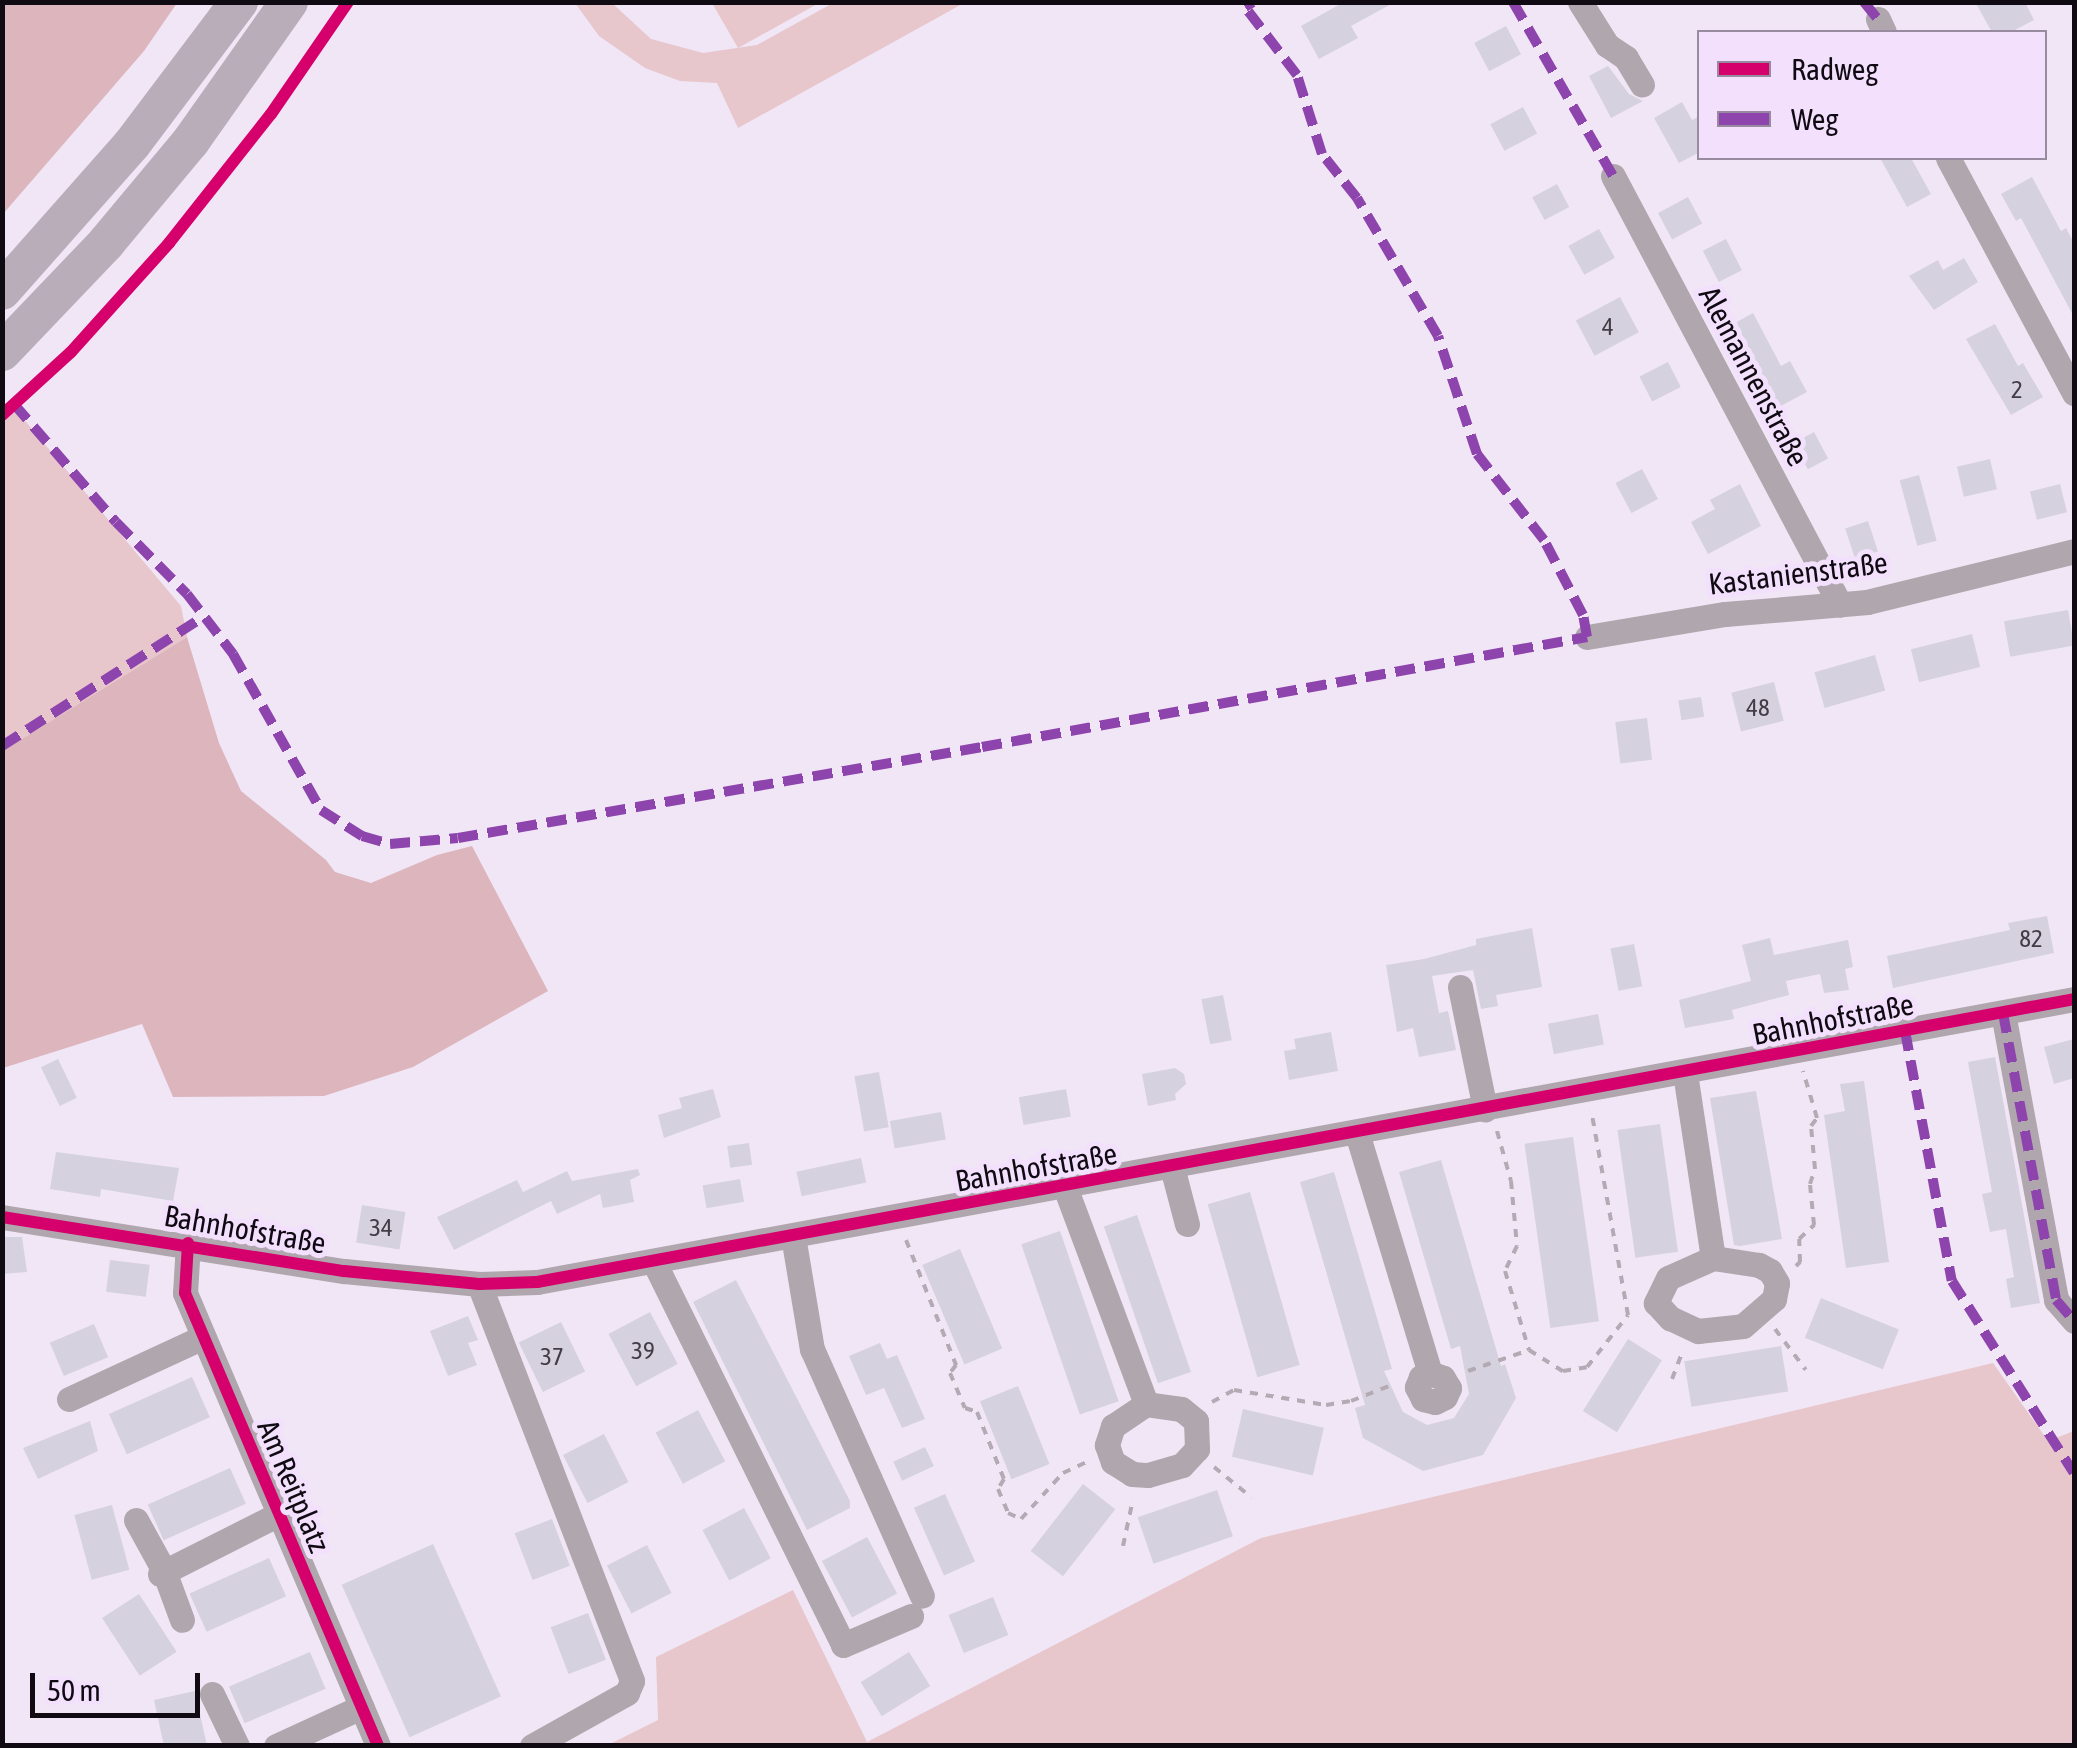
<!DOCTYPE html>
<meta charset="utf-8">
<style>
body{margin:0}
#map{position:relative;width:2077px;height:1748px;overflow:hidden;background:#f1e6f6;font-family:"Asap Condensed",sans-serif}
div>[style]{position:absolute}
.green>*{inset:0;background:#e7c6cc}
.forest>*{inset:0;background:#ddb6bd}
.building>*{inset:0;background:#d6d1de;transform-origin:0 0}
.path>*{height:4px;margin-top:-2px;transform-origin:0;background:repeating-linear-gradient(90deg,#b3aab4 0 8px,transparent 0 16px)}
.minor>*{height:25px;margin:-12.5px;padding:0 12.5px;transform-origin:12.5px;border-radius:12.5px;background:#b0a6ae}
.highway>*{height:38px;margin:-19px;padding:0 19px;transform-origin:19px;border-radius:19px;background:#b9adba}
.quiet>*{height:10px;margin-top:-5px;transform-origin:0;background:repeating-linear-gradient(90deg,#8e44ad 0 20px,transparent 0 30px)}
.cycleway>*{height:12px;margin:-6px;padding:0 6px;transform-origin:6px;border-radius:6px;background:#d6006c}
span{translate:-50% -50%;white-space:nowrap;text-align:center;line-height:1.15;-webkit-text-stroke:10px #f3e0fc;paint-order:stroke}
.number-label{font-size:25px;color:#423c46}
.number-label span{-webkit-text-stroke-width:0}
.street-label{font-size:30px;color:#100a13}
.frame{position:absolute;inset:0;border:5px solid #100a13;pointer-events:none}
.legend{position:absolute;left:1697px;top:30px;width:350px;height:130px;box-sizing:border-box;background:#f3e0fc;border:2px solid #988a9f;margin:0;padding:12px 18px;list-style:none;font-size:30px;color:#100a13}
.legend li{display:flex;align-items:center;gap:20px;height:50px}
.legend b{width:50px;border:2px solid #988a9f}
.scale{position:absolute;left:30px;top:1673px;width:170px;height:45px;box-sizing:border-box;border:5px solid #100a13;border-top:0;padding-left:12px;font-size:30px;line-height:35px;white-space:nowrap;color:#100a13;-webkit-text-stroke:8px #f3e0fc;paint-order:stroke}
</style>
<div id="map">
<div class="green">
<div style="clip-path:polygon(575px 3px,612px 3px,651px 39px,703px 53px,757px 45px,833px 3px,964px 3px,738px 128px,717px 83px,680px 81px,645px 68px,599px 36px)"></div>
<div style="clip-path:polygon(712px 3px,819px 3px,738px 48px)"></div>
<div style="clip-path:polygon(16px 410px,181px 606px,187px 637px,3px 753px,2px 422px)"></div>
<div style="clip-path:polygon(1993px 1363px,2048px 1441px,2074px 1431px,2074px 1745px,608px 1745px,658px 1720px,656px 1657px,793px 1590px,867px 1742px,1261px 1538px)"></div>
</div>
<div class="forest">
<div style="clip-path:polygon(3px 2px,177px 3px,144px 51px,3px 214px)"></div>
<div style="clip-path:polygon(187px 637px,219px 743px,241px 791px,326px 860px,335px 872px,371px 883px,437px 855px,472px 846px,548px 991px,413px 1067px,324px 1096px,173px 1097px,142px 1024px,3px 1068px,3px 751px)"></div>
</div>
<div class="building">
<div style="clip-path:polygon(1344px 2px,1395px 2px,1351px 26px,1358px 38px,1319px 59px,1301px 26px)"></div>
<div style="clip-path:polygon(1975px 2px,2025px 2px,2034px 20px,2011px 32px,1992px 32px)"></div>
<div style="left:1506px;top:26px;width:32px;height:36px;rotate:62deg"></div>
<div style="clip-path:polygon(1608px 66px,1629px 94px,1643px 101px,1611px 118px,1589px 76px)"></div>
<div style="clip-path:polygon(1682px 102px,1692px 120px,1700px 116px,1700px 152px,1679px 163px,1654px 118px)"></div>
<div style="left:1523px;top:107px;width:30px;height:37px;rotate:62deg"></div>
<div style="clip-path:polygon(1880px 158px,1911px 158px,1931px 194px,1907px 207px)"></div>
<div style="clip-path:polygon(2032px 177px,2061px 231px,2066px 228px,2074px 243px,2074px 317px,2021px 218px,2016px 221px,2001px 194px)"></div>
<div style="left:1557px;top:184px;width:26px;height:28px;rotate:62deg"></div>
<div style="left:1688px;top:197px;width:30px;height:34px;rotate:62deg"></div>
<div style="left:1599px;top:229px;width:33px;height:35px;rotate:61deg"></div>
<div style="left:1726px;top:239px;width:35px;height:26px;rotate:63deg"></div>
<div style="clip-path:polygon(1964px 258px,1978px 282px,1934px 310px,1909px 276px,1938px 260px,1943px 270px)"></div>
<div style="left:1620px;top:297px;width:40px;height:50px;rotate:62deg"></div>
<div style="clip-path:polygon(1753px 313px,1781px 366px,1790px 361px,1807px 392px,1777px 408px,1749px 355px,1742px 358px,1726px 328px)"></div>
<div style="clip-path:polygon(1995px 324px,2018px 366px,2023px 363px,2043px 397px,2011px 415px,1966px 339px)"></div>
<div style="left:1668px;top:362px;width:28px;height:32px;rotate:63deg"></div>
<div style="left:1814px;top:432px;width:30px;height:23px;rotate:62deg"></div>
<div style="left:1990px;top:459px;width:31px;height:34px;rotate:77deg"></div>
<div style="left:1642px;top:469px;width:34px;height:30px;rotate:62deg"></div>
<div style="left:1919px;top:475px;width:68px;height:20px;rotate:75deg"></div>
<div style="clip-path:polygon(1740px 484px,1761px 526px,1708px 554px,1691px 522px,1715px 509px,1710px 500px)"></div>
<div style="left:2060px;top:484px;width:29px;height:31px;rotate:76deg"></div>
<div style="left:1868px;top:521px;width:32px;height:24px;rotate:72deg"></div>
<div style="left:2068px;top:610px;width:36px;height:65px;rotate:80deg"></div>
<div style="left:1972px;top:634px;width:34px;height:63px;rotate:76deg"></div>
<div style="left:1875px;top:655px;width:37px;height:63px;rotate:74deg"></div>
<div style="left:1774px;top:682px;width:40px;height:44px;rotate:76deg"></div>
<div style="left:1701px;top:697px;width:20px;height:23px;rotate:81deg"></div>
<div style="left:1647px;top:718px;width:42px;height:32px;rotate:83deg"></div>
<div style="clip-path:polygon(2047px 916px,2054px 953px,1893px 988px,1887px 956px,2010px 930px,2008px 923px)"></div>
<div style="clip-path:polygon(1532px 928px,1542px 987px,1496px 995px,1498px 1006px,1481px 1009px,1473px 970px,1432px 976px,1439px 1013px,1448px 1011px,1456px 1050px,1419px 1057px,1413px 1028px,1397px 1032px,1386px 965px,1424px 959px,1476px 945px,1476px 939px)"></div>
<div style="clip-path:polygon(1770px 938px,1774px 955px,1848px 940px,1853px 967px,1845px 969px,1849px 990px,1824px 993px,1820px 974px,1786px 981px,1789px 995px,1732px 1010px,1734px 1019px,1685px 1028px,1679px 1000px,1751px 981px,1742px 945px)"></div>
<div style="left:1634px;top:944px;width:43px;height:24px;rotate:79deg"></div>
<div style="left:1223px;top:995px;width:46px;height:22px;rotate:79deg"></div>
<div style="left:1598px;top:1014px;width:31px;height:51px;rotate:79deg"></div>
<div style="clip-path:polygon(1331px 1032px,1338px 1071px,1289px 1080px,1284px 1051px,1296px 1049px,1294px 1039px)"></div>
<div style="clip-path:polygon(2074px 1039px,2074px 1078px,2054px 1084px,2044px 1047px)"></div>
<div style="clip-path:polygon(1995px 1057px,2040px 1303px,2011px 1308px,2006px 1279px,2014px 1277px,2006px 1229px,1990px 1232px,1982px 1194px,1992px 1192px,1968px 1062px)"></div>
<div style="left:58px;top:1059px;width:43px;height:19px;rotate:64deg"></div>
<div style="clip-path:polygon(1175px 1068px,1184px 1074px,1186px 1084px,1175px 1094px,1176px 1100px,1148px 1106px,1142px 1074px)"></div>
<div style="left:879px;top:1072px;width:56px;height:25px;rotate:80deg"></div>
<div style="clip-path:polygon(1864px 1081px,1889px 1262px,1846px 1268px,1824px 1115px,1845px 1111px,1840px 1084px)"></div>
<div style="clip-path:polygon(713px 1089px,721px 1117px,664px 1138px,658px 1115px,682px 1108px,679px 1098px)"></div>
<div style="left:1066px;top:1089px;width:28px;height:48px;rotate:80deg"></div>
<div style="clip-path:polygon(1756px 1091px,1782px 1239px,1740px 1246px,1734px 1245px,1710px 1098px)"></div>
<div style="left:941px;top:1112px;width:28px;height:52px;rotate:80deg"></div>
<div style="left:1660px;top:1124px;width:129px;height:43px;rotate:82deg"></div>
<div style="left:1573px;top:1137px;width:186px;height:49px;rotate:82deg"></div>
<div style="left:749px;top:1143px;width:22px;height:22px;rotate:82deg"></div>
<div style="clip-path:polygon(56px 1152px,179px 1168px,173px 1201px,101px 1189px,100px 1197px,50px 1189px)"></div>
<div style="left:861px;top:1158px;width:25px;height:66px;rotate:78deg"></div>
<div style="clip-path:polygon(1441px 1160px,1501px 1366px,1505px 1364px,1516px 1398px,1483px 1455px,1423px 1471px,1363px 1438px,1355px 1408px,1365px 1405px,1300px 1182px,1334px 1172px,1392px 1369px,1384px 1371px,1403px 1412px,1427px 1425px,1454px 1418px,1469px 1394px,1460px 1346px,1451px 1349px,1399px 1172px)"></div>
<div style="clip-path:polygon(638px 1169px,640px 1175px,630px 1180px,634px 1202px,603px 1208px,600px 1194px,557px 1214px,551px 1201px,454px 1250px,437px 1217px,517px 1180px,523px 1192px,567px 1171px,572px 1181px)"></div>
<div style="left:740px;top:1179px;width:23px;height:38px;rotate:80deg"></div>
<div style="left:1250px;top:1192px;width:180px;height:44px;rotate:74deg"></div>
<div style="left:362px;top:1205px;width:44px;height:38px;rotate:9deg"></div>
<div style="left:1137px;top:1215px;width:166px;height:35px;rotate:71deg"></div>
<div style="left:1060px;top:1231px;width:180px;height:41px;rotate:71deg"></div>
<div style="clip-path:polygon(2px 1237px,22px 1237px,27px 1272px,2px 1274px)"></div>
<div style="left:960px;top:1249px;width:108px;height:41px;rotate:67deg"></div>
<div style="left:110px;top:1260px;width:40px;height:32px;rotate:7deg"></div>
<div style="clip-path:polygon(736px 1280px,850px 1501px,850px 1508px,807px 1530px,693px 1302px)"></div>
<div style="left:1821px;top:1298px;width:84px;height:43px;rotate:22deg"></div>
<div style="left:650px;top:1312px;width:59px;height:47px;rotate:62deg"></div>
<div style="clip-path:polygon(468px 1316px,478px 1340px,468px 1343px,477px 1365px,448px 1376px,430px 1331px)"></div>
<div style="left:561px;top:1322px;width:55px;height:47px;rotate:64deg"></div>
<div style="left:94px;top:1324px;width:36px;height:48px;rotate:67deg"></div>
<div style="left:1628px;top:1339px;width:40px;height:85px;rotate:32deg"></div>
<div style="clip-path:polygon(880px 1343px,887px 1359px,897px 1355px,925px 1419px,902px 1428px,884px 1388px,866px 1395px,849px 1356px)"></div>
<div style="left:1781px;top:1346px;width:46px;height:98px;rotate:81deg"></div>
<div style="left:192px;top:1377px;width:44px;height:91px;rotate:66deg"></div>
<div style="left:1018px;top:1386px;width:84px;height:41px;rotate:68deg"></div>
<div style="left:1243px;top:1409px;width:83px;height:49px;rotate:13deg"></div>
<div style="left:698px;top:1410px;width:58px;height:48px;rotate:62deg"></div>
<div style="clip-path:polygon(90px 1421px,98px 1451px,38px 1479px,23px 1448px)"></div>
<div style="left:604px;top:1434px;width:54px;height:46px;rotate:63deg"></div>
<div style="left:925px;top:1447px;width:21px;height:35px;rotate:65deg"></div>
<div style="left:230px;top:1468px;width:39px;height:90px;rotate:66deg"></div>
<div style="left:1083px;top:1484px;width:41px;height:85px;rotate:38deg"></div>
<div style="left:1217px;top:1490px;width:49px;height:84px;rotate:71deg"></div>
<div style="left:945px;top:1494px;width:74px;height:34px;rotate:66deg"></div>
<div style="left:112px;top:1505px;width:67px;height:39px;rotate:75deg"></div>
<div style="left:744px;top:1508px;width:57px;height:47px;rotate:62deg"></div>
<div style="left:552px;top:1519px;width:50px;height:40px;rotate:69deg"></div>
<div style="left:867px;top:1537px;width:64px;height:51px;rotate:62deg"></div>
<div style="left:433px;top:1544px;width:167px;height:100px;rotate:66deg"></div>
<div style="left:647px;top:1545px;width:54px;height:45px;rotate:63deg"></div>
<div style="left:269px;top:1558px;width:42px;height:87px;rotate:66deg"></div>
<div style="left:139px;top:1594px;width:69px;height:44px;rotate:57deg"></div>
<div style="left:993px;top:1597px;width:41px;height:48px;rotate:68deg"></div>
<div style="left:588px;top:1613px;width:50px;height:40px;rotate:69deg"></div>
<div style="left:310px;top:1652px;width:40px;height:88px;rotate:67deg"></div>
<div style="left:909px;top:1652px;width:40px;height:57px;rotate:58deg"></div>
<div style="clip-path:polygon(195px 1691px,207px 1746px,164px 1746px,154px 1700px)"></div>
</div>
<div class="path">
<div style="left:1497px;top:1131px;width:52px;rotate:74.4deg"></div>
<div style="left:1511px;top:1181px;width:65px;rotate:84.7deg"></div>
<div style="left:1517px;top:1246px;width:28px;rotate:116deg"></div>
<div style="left:1505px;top:1271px;width:83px;rotate:73.1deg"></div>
<div style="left:1529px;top:1350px;width:40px;rotate:32deg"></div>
<div style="left:1563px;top:1371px;width:24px;rotate:-9deg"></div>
<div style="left:1587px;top:1367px;width:66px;rotate:-51.7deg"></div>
<div style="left:1628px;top:1315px;width:208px;rotate:-100.2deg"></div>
<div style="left:906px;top:1240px;width:135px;rotate:68.2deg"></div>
<div style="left:956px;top:1365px;width:10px;rotate:127deg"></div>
<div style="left:950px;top:1373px;width:38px;rotate:67deg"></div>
<div style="left:965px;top:1408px;width:13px;rotate:18deg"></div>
<div style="left:977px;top:1412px;width:72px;rotate:68.1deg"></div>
<div style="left:1004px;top:1479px;width:12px;rotate:121deg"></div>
<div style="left:998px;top:1489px;width:26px;rotate:67deg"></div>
<div style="left:1008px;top:1513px;width:14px;rotate:25deg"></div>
<div style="left:1021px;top:1519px;width:62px;rotate:-47.6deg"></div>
<div style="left:1063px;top:1473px;width:29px;rotate:-25deg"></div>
<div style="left:1796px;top:1266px;width:6px;rotate:-45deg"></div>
<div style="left:1800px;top:1262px;width:23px;rotate:-92deg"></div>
<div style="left:1799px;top:1239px;width:21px;rotate:-43deg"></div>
<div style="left:1814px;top:1225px;width:41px;rotate:-95.6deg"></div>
<div style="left:1810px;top:1184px;width:16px;rotate:-72deg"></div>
<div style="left:1815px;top:1169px;width:43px;rotate:-95.3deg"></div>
<div style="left:1811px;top:1126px;width:10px;rotate:-53deg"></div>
<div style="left:1817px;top:1118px;width:49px;rotate:-106.6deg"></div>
<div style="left:1775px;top:1329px;width:51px;rotate:52.9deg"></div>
<div style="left:1468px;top:1371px;width:65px;rotate:-19deg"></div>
<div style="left:1672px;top:1379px;width:30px;rotate:-69deg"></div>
<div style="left:1212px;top:1402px;width:25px;rotate:-29deg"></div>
<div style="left:1234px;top:1390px;width:93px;rotate:9.3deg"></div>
<div style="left:1326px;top:1405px;width:25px;rotate:-9deg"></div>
<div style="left:1351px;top:1401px;width:46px;rotate:-21.6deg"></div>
<div style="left:1214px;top:1467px;width:48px;rotate:39deg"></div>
<div style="left:1123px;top:1546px;width:48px;rotate:-78deg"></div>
</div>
<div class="minor">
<div style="left:1580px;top:2px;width:51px;rotate:57.9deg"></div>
<div style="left:1607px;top:45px;width:23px;rotate:34deg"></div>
<div style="left:1626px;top:58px;width:31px;rotate:59deg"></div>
<div style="left:1878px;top:19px;width:14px;rotate:65deg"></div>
<div style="left:1948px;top:158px;width:267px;rotate:61.8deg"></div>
<div style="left:1613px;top:176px;width:485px;rotate:62.1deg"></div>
<div style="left:1587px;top:637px;width:140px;rotate:-9.5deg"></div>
<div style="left:1725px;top:614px;width:143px;rotate:-4.8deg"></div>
<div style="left:1867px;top:602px;width:213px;rotate:-13.8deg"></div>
<div style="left:1460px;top:987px;width:125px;rotate:78.4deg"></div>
<div style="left:2003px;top:1013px;width:292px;rotate:79.5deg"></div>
<div style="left:2056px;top:1300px;width:28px;rotate:49deg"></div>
<div style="left:1685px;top:1073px;width:187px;rotate:81.4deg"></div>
<div style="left:1713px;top:1258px;width:49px;rotate:156deg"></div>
<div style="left:1668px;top:1278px;width:28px;rotate:116deg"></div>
<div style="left:1656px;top:1303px;width:21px;rotate:47deg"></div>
<div style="left:1670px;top:1318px;width:31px;rotate:25deg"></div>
<div style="left:1698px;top:1331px;width:45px;rotate:-6.3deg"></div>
<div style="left:1743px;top:1326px;width:41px;rotate:-41.1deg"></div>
<div style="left:1774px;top:1299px;width:16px;rotate:-79deg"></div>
<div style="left:1777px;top:1283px;width:14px;rotate:-120deg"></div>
<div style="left:1770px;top:1271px;width:13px;rotate:-151deg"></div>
<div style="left:1759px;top:1265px;width:47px;rotate:-171.3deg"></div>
<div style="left:1357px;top:1133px;width:251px;rotate:73.1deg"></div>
<div style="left:1430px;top:1373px;width:10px;rotate:156deg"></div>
<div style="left:1421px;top:1377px;width:11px;rotate:112deg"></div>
<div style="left:1417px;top:1387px;width:13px;rotate:63deg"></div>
<div style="left:1423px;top:1399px;width:12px;rotate:14deg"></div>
<div style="left:1435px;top:1402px;width:11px;rotate:-27deg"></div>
<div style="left:1445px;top:1397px;width:10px;rotate:-66deg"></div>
<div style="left:1449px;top:1388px;width:12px;rotate:-121deg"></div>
<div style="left:1443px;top:1378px;width:14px;rotate:-159deg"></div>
<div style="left:1172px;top:1167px;width:59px;rotate:75.3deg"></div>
<div style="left:1065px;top:1187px;width:232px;rotate:69.5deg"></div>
<div style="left:1146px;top:1404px;width:40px;rotate:146deg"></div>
<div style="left:1113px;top:1426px;width:20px;rotate:108deg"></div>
<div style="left:1107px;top:1445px;width:18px;rotate:71deg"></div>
<div style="left:1113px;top:1462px;width:22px;rotate:32deg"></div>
<div style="left:1132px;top:1474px;width:16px;rotate:4deg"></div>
<div style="left:1148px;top:1475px;width:35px;rotate:-16deg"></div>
<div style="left:1182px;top:1465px;width:22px;rotate:-47deg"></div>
<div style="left:1197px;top:1449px;width:28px;rotate:-92deg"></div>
<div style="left:1196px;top:1421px;width:19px;rotate:-141deg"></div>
<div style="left:1181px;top:1409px;width:35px;rotate:-172deg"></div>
<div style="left:2px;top:1217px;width:346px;rotate:9deg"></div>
<div style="left:344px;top:1271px;width:136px;rotate:5.5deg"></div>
<div style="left:479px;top:1284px;width:58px;rotate:-2deg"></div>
<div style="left:537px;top:1282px;width:1563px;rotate:-10.43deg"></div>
<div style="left:793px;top:1236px;width:115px;rotate:80.5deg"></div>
<div style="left:812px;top:1349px;width:270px;rotate:66deg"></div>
<div style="left:188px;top:1243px;width:50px;rotate:93.4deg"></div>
<div style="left:185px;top:1293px;width:492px;rotate:66.9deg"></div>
<div style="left:654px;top:1262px;width:427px;rotate:63.7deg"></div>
<div style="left:843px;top:1645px;width:74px;rotate:-23.1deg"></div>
<div style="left:479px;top:1284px;width:425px;rotate:68.9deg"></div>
<div style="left:632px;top:1681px;width:13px;rotate:113deg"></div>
<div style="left:627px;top:1693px;width:109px;rotate:150.8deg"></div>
<div style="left:69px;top:1399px;width:148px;rotate:-24.8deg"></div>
<div style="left:136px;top:1520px;width:58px;rotate:61.2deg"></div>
<div style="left:164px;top:1571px;width:52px;rotate:69.8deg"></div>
<div style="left:160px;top:1574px;width:133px;rotate:-26.8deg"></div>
<div style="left:212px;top:1694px;width:58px;rotate:64.3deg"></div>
<div style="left:276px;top:1746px;width:94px;rotate:-24.6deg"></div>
</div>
<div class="highway">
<div style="left:2px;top:291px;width:196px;rotate:-48.5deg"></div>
<div style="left:132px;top:144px;width:178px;rotate:-53deg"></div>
<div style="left:2px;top:352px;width:151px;rotate:-46.3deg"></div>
<div style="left:106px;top:243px;width:133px;rotate:-50.2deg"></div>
<div style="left:191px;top:141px;width:170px;rotate:-54.8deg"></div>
</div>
<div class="quiet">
<div style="left:1513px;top:2px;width:201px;rotate:60.1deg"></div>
<div style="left:1864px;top:2px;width:22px;rotate:51deg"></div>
<div style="left:14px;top:404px;width:156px;rotate:49.2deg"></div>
<div style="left:116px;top:522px;width:101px;rotate:45.4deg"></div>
<div style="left:187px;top:594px;width:76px;rotate:52.5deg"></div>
<div style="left:233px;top:654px;width:179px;rotate:60.6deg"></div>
<div style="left:321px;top:810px;width:49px;rotate:32.4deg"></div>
<div style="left:362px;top:836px;width:29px;rotate:16deg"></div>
<div style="left:390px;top:844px;width:68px;rotate:-5deg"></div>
<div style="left:458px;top:838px;width:532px;rotate:-9.85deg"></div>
<div style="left:982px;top:747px;width:615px;rotate:-10.3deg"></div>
<div style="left:1587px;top:637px;width:22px;rotate:-100deg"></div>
<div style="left:1583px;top:615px;width:85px;rotate:-117.5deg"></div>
<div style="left:1544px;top:540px;width:109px;rotate:-127.9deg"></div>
<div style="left:1477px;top:454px;width:124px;rotate:-108.3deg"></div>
<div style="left:1438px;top:336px;width:160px;rotate:-120.4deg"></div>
<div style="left:1357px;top:198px;width:56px;rotate:-128.5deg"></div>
<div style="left:1322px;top:154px;width:83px;rotate:-107.6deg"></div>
<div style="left:1297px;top:75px;width:86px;rotate:-127.4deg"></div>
<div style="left:1245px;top:7px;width:9px;rotate:-32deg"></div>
<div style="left:2px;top:746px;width:237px;rotate:-32.7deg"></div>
<div style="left:2003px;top:1013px;width:292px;rotate:79.5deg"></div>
<div style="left:2056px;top:1300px;width:28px;rotate:49deg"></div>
<div style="left:1905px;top:1031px;width:254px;rotate:79.4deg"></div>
<div style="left:1952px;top:1281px;width:227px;rotate:57.6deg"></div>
</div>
<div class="cycleway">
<div style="left:2px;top:415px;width:93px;rotate:-42.4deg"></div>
<div style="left:71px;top:352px;width:147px;rotate:-48deg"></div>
<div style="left:169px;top:243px;width:164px;rotate:-51.7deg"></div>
<div style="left:271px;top:114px;width:136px;rotate:-55.5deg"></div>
<div style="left:2px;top:1217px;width:346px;rotate:9deg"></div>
<div style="left:344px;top:1271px;width:136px;rotate:5.5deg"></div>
<div style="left:479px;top:1284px;width:58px;rotate:-2deg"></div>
<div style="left:537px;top:1282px;width:1563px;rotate:-10.43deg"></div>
<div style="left:188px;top:1243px;width:50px;rotate:93.4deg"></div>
<div style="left:185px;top:1293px;width:492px;rotate:66.9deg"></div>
</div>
<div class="number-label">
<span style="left:1608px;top:326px">4</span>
<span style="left:2017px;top:389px">2</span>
<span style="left:1758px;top:707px">48</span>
<span style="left:2031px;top:938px">82</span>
<span style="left:381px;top:1227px">34</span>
<span style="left:643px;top:1350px">39</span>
<span style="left:552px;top:1356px">37</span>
</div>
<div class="street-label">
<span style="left:1754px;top:376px;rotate:62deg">Alemannenstraße</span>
<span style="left:1798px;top:573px;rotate:-7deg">Kastanienstraße</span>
<span style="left:1833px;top:1019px;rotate:-11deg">Bahnhofstraße</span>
<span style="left:1036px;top:1167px;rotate:-10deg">Bahnhofstraße</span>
<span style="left:245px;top:1229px;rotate:10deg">Bahnhofstraße</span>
<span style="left:294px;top:1486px;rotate:67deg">Am Reitplatz</span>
</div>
<div class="frame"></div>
<ul class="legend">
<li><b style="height:12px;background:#d6006c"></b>Radweg</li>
<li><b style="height:12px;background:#8e44ad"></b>Weg</li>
</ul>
<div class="scale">50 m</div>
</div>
